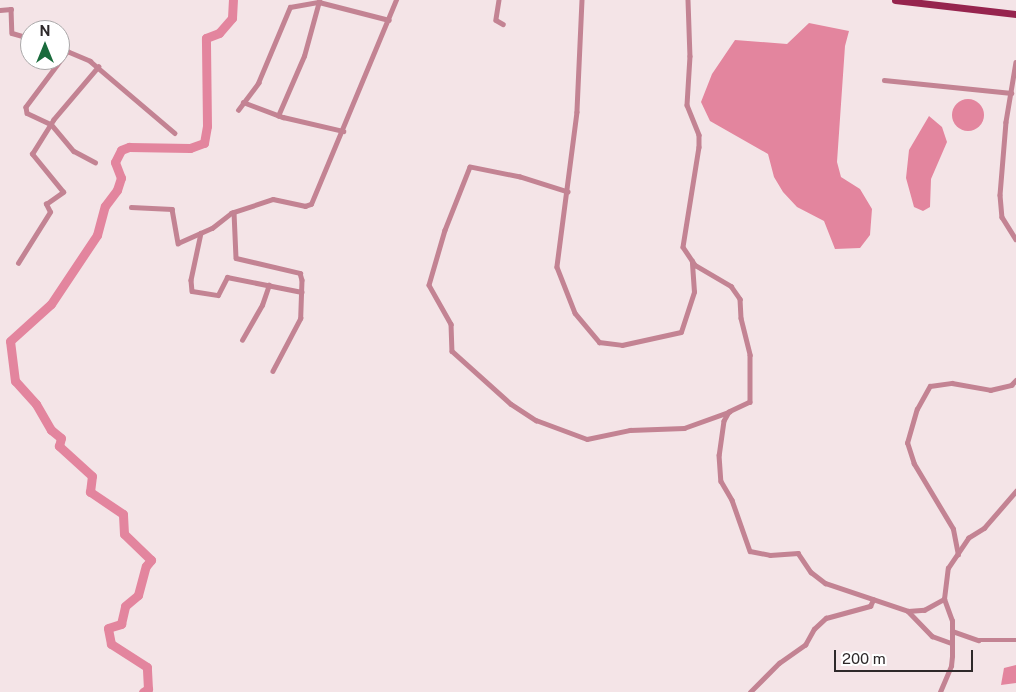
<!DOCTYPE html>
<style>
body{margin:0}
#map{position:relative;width:1016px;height:692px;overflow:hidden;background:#f4e4e7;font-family:"Public Sans",sans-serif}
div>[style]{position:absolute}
.water>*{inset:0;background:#e3859e}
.round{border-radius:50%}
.river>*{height:9px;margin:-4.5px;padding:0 4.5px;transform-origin:4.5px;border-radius:4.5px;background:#e3859e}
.minor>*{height:4.5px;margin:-2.25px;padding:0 2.25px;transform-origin:2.25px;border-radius:2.25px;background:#c38393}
.primary>*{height:7px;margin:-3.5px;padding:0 3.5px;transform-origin:3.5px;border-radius:3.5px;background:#96244e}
span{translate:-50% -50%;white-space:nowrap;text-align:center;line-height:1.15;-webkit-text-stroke:4.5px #fff;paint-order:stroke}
.north{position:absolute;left:20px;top:20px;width:50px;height:50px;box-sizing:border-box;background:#fff;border:1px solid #aba9aa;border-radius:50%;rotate:0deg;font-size:14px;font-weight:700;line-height:20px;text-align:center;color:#2e292a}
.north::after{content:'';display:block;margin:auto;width:18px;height:22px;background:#1a6b3c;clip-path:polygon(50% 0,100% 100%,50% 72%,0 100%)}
.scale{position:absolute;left:834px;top:650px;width:139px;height:22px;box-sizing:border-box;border:2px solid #2e292a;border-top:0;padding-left:6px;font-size:15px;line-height:18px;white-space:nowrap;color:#2e292a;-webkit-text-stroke:4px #fff;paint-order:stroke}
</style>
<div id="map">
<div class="water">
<div style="clip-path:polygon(809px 23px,849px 31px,845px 46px,837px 162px,841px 177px,860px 189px,872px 209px,870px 235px,860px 248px,835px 249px,824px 221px,797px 207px,783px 192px,774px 177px,768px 154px,710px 121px,701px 102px,712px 74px,735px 40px,787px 44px)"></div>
<div class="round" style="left:952px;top:99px;width:32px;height:32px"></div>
<div style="clip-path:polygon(929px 116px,942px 127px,947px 142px,931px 179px,930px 207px,923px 211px,914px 207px,906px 178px,909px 150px)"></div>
<div style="clip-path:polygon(1016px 665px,1016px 683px,1001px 685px,1004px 668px)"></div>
</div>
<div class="river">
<div style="left:143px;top:692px;width:6px;rotate:-31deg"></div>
<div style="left:148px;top:689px;width:22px;rotate:-93deg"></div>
<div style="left:147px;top:667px;width:43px;rotate:-147.4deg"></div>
<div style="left:111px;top:644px;width:16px;rotate:-101deg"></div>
<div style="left:108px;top:628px;width:14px;rotate:-17deg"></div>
<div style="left:121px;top:624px;width:18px;rotate:-77deg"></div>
<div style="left:125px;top:606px;width:17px;rotate:-40deg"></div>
<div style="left:138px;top:595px;width:30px;rotate:-75deg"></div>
<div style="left:146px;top:566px;width:8px;rotate:-50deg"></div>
<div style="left:151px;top:560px;width:37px;rotate:-136deg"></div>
<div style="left:124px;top:534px;width:20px;rotate:-93deg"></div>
<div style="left:123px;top:514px;width:40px;rotate:-146deg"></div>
<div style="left:90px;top:492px;width:16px;rotate:-83deg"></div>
<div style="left:92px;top:476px;width:45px;rotate:-137.7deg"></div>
<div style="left:59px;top:446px;width:8px;rotate:-76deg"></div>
<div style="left:61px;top:438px;width:13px;rotate:-141deg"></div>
<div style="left:51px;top:430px;width:30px;rotate:-120deg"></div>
<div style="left:36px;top:404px;width:31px;rotate:-132deg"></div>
<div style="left:15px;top:381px;width:40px;rotate:-97.1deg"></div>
<div style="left:10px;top:341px;width:55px;rotate:-42.1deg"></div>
<div style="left:51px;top:304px;width:83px;rotate:-56.3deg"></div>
<div style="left:97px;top:235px;width:30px;rotate:-75deg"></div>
<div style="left:105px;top:206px;width:20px;rotate:-53deg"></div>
<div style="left:117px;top:190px;width:13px;rotate:-72deg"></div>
<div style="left:121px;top:178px;width:17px;rotate:-111deg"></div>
<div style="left:115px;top:162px;width:13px;rotate:-63deg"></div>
<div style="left:121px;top:150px;width:9px;rotate:-21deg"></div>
<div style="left:129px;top:147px;width:61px;rotate:0.9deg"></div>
<div style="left:190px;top:148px;width:15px;rotate:-20deg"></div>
<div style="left:204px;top:143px;width:17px;rotate:-80deg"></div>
<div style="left:207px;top:126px;width:88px;rotate:-90.7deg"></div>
<div style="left:206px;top:38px;width:14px;rotate:-21deg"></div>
<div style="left:219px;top:33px;width:20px;rotate:-49deg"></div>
<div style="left:232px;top:18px;width:18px;rotate:-87deg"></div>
</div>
<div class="minor">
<div style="left:499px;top:0;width:20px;rotate:99deg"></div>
<div style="left:496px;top:20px;width:8px;rotate:30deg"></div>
<div style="left:582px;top:0;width:112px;rotate:92.6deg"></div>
<div style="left:577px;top:112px;width:156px;rotate:97.4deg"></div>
<div style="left:557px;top:267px;width:49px;rotate:68.6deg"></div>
<div style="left:575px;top:313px;width:38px;rotate:50deg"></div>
<div style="left:599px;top:342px;width:23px;rotate:7deg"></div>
<div style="left:622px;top:345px;width:60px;rotate:-12.4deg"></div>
<div style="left:681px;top:332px;width:42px;rotate:-72deg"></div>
<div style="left:694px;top:292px;width:31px;rotate:-94deg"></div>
<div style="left:688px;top:0;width:56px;rotate:88deg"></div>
<div style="left:690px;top:56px;width:49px;rotate:93.5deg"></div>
<div style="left:687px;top:105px;width:32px;rotate:68deg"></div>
<div style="left:699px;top:135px;width:12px;rotate:90deg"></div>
<div style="left:699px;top:147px;width:101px;rotate:99.1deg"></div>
<div style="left:683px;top:247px;width:22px;rotate:56deg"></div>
<div style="left:695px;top:265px;width:42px;rotate:30.3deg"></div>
<div style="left:731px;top:286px;width:16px;rotate:55deg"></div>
<div style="left:740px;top:299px;width:19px;rotate:87deg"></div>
<div style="left:741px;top:318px;width:38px;rotate:76deg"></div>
<div style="left:750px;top:355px;width:47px;rotate:90deg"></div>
<div style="left:750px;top:402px;width:23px;rotate:155deg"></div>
<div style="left:729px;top:412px;width:10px;rotate:119deg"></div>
<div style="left:724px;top:421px;width:34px;rotate:98deg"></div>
<div style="left:719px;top:455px;width:26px;rotate:86deg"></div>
<div style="left:721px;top:481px;width:22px;rotate:60deg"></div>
<div style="left:732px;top:500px;width:54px;rotate:70.6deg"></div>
<div style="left:750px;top:551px;width:20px;rotate:11deg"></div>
<div style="left:770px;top:555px;width:28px;rotate:-4deg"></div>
<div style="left:798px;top:553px;width:23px;rotate:56deg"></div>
<div style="left:811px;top:572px;width:18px;rotate:38deg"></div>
<div style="left:825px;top:583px;width:88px;rotate:18.6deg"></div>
<div style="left:908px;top:611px;width:16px;rotate:-4deg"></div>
<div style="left:924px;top:610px;width:23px;rotate:-29deg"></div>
<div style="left:944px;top:599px;width:31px;rotate:-83deg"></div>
<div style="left:948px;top:568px;width:36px;rotate:-56deg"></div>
<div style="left:968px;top:538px;width:19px;rotate:-32deg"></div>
<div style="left:984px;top:528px;width:49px;rotate:-49.1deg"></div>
<div style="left:0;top:10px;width:11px;rotate:-5deg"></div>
<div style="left:11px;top:9px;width:24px;rotate:88deg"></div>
<div style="left:12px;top:33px;width:19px;rotate:16deg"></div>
<div style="left:60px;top:48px;width:33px;rotate:23deg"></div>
<div style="left:90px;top:61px;width:111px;rotate:40.3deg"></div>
<div style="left:68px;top:51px;width:70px;rotate:126.9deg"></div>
<div style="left:26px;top:107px;width:6px;rotate:81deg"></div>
<div style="left:27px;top:113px;width:26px;rotate:25deg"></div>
<div style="left:51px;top:124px;width:35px;rotate:50deg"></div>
<div style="left:74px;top:151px;width:24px;rotate:28deg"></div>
<div style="left:1016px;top:62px;width:61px;rotate:99.5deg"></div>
<div style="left:1006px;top:122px;width:73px;rotate:94.7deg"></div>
<div style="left:1000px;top:195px;width:22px;rotate:85deg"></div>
<div style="left:1002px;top:217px;width:26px;rotate:58deg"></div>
<div style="left:884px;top:80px;width:128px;rotate:5.8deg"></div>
<div style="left:243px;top:102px;width:43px;rotate:20.6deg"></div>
<div style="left:283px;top:117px;width:62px;rotate:13.1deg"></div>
<div style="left:238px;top:110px;width:34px;rotate:-53deg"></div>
<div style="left:258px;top:83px;width:82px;rotate:-67.2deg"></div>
<div style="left:290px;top:7px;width:29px;rotate:-10deg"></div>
<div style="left:319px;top:2px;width:72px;rotate:14.4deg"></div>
<div style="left:278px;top:116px;width:65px;rotate:-66.6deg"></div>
<div style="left:304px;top:56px;width:57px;rotate:-74.7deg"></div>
<div style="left:568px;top:192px;width:50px;rotate:-162.6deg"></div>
<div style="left:520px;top:177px;width:51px;rotate:-168.7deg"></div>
<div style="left:470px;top:167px;width:68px;rotate:111.6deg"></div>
<div style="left:445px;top:230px;width:57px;rotate:106.2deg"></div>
<div style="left:429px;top:285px;width:45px;rotate:60.6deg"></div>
<div style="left:451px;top:324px;width:27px;rotate:88deg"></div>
<div style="left:452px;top:351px;width:79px;rotate:41.9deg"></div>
<div style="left:511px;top:404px;width:30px;rotate:33deg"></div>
<div style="left:536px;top:420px;width:54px;rotate:20.4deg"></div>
<div style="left:587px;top:439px;width:44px;rotate:-11.8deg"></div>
<div style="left:630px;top:430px;width:54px;rotate:-2.1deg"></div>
<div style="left:684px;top:428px;width:48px;rotate:-19.6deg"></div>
<div style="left:131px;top:207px;width:41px;rotate:2.8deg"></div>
<div style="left:172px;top:209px;width:35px;rotate:80deg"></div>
<div style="left:178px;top:243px;width:37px;rotate:-24deg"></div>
<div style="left:212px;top:228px;width:24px;rotate:-38deg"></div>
<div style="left:231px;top:213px;width:44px;rotate:-18.4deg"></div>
<div style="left:273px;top:199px;width:33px;rotate:12deg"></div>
<div style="left:305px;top:206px;width:6px;rotate:-18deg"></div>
<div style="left:311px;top:204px;width:221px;rotate:-67.4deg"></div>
<div style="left:234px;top:212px;width:46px;rotate:87.5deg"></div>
<div style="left:236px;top:258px;width:66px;rotate:13.2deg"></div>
<div style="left:300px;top:273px;width:7px;rotate:74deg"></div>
<div style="left:302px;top:280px;width:38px;rotate:92deg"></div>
<div style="left:301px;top:318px;width:60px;rotate:117.8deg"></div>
<div style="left:201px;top:233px;width:48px;rotate:102deg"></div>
<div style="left:191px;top:280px;width:11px;rotate:85deg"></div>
<div style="left:192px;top:291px;width:26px;rotate:9deg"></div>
<div style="left:218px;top:295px;width:20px;rotate:-63deg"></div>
<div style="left:227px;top:277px;width:76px;rotate:11.3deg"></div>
<div style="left:18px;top:263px;width:60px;rotate:-57.9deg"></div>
<div style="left:50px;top:212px;width:9px;rotate:-117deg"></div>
<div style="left:46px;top:204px;width:21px;rotate:-35deg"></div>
<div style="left:63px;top:192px;width:49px;rotate:-129.2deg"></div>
<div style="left:32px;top:154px;width:40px;rotate:-58deg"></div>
<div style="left:53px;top:120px;width:70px;rotate:-49.7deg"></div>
<div style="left:242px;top:340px;width:40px;rotate:-60.3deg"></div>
<div style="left:262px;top:305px;width:21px;rotate:-71deg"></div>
<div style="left:958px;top:555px;width:26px;rotate:-101deg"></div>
<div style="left:953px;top:529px;width:76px;rotate:-121deg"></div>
<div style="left:914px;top:464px;width:22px;rotate:-108deg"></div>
<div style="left:907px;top:443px;width:35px;rotate:-74deg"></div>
<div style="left:917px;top:409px;width:26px;rotate:-61deg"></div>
<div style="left:930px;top:386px;width:22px;rotate:-8deg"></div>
<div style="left:952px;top:383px;width:39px;rotate:10deg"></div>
<div style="left:990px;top:390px;width:22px;rotate:-13deg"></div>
<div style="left:1011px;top:385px;width:7px;rotate:-45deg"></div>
<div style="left:908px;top:611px;width:35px;rotate:46deg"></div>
<div style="left:932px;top:636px;width:20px;rotate:20deg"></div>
<div style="left:952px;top:631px;width:28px;rotate:19deg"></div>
<div style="left:978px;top:640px;width:38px"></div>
<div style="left:750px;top:692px;width:41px;rotate:-45deg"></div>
<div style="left:779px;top:663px;width:32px;rotate:-35deg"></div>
<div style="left:805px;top:645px;width:18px;rotate:-61deg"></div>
<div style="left:814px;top:629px;width:16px;rotate:-43deg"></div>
<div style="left:826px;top:618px;width:46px;rotate:-15.3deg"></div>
<div style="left:870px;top:606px;width:7px;rotate:-63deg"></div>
<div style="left:940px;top:692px;width:28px;rotate:-67deg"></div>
<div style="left:951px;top:666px;width:10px;rotate:-84deg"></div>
<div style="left:952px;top:656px;width:35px;rotate:-90deg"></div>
<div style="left:952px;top:621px;width:23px;rotate:-110deg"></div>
</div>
<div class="primary">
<div style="left:895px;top:0;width:122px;rotate:6.6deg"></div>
</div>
<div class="north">N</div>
<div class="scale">200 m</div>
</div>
